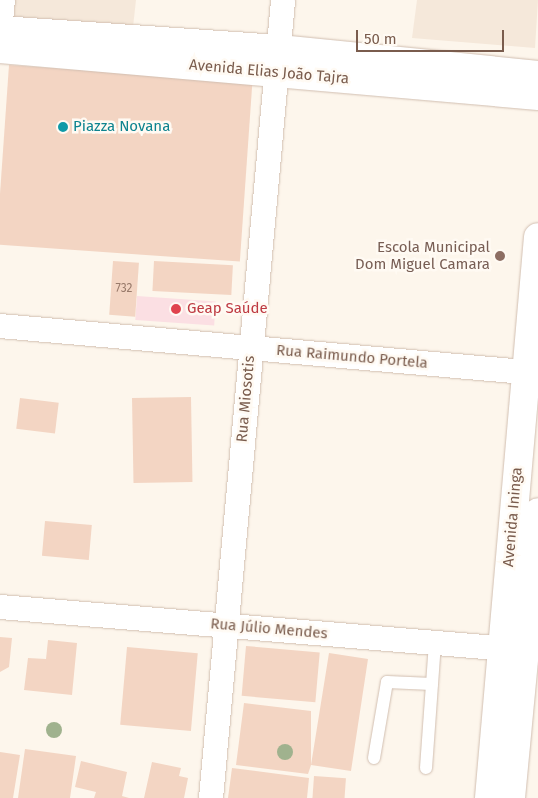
<!DOCTYPE html>
<meta charset="utf-8">
<style>
body{margin:0}
#map{position:relative;width:538px;height:798px;overflow:hidden;background:#fdf6ec;font-family:"Fira Sans",sans-serif}
div>[style]{position:absolute}
.residential>*{inset:0;background:#f5e8da}
.medical>*{inset:0;background:#fbdfe3;transform-origin:0 0}
.building>*{inset:0;background:#f3d5c3;transform-origin:0 0}
.roads{filter:drop-shadow(0 0 1px #d1beb0) drop-shadow(0 0 1px #d1beb0)}
.lane>*{height:12px;margin:-6px;padding:0 6px;transform-origin:6px;border-radius:6px;background:#fff}
.street>*{height:24px;margin:-12px;padding:0 12px;transform-origin:12px;border-radius:12px;background:#fff}
.secondary>*{height:28px;margin:-14px;padding:0 14px;transform-origin:14px;border-radius:14px;background:#fff}
.trees>*{width:16px;height:16px;margin:-8px;border-radius:50%;background:#a0b28e}
.dots>*{width:14px;height:14px;translate:-50% -50%;box-sizing:border-box;border:2px solid #fffaf3;border-radius:50%}
span{translate:-50% -50%;white-space:nowrap;text-align:center;line-height:1.15;-webkit-text-stroke:5px #fffaf3;paint-order:stroke}
.number-label{font-size:12px;color:#987a6a}
.number-label span{-webkit-text-stroke-width:0}
.street-label{font-size:15px;color:#7a5c4d}
.culture-label{font-size:15px;color:#0d838f}
.left{translate:0 -50%;text-align:left}
.education-label{font-size:15px;color:#785e54}
.right{translate:-100% -50%;text-align:right}
.health-label{font-size:15px;color:#be3a42}
.scale{position:absolute;left:356px;top:30px;width:148px;height:22px;box-sizing:border-box;border:2px solid #7a5c4d;border-top:0;padding-left:6px;font-size:15px;line-height:18px;white-space:nowrap;color:#7a5c4d;-webkit-text-stroke:4px #fffaf3;paint-order:stroke}
</style>
<div id="map">
<div class="residential">
<div style="clip-path:polygon(12px 0,136px 0,133px 27px,11px 17px)"></div>
<div style="clip-path:polygon(417px 0,538px 0,535px 48px,412px 38px)"></div>
</div>
<div class="medical">
<div style="left:137px;top:296px;width:79px;height:24px;rotate:4deg"></div>
</div>
<div class="building">
<div style="left:9px;top:65px;width:244px;height:180px;rotate:4deg"></div>
<div style="left:113px;top:261px;width:26px;height:54px;rotate:4deg"></div>
<div style="left:154px;top:261px;width:79px;height:30px;rotate:3deg"></div>
<div style="left:191px;top:397px;width:85px;height:59px;rotate:89deg"></div>
<div style="left:20px;top:398px;width:39px;height:31px;rotate:7deg"></div>
<div style="left:45px;top:521px;width:47px;height:35px;rotate:5deg"></div>
<div style="clip-path:polygon(0 637px,12px 638px,9px 667px,0 672px)"></div>
<div style="clip-path:polygon(48px 640px,77px 643px,72px 695px,24px 690px,28px 658px,46px 659px)"></div>
<div style="left:246px;top:646px;width:74px;height:50px;rotate:5deg"></div>
<div style="left:127px;top:647px;width:71px;height:78px;rotate:5deg"></div>
<div style="clip-path:polygon(329px 653px,368px 659px,351px 771px,311px 765px,308px 774px,236px 765px,244px 703px,311px 711px,311px 765px)"></div>
<div style="clip-path:polygon(25px 749px,76px 756px,70px 798px,18px 798px)"></div>
<div style="clip-path:polygon(0 752px,20px 755px,13px 798px,0 798px)"></div>
<div style="clip-path:polygon(81px 761px,127px 772px,122px 796px,129px 798px,94px 798px,96px 792px,75px 787px)"></div>
<div style="clip-path:polygon(152px 762px,181px 768px,179px 776px,188px 778px,184px 798px,144px 798px)"></div>
<div style="clip-path:polygon(232px 768px,309px 778px,307px 798px,228px 798px)"></div>
<div style="left:314px;top:776px;width:32px;height:22px;rotate:4deg"></div>
</div>
<div class="roads">
<div class="lane">
<div style="left:374px;top:758px;width:77px;rotate:-80.3deg"></div>
<div style="left:387px;top:682px;width:45px;rotate:2.5deg"></div>
<div style="left:426px;top:768px;width:125px;rotate:-85.9deg"></div>
</div>
<div class="street">
<div style="left:0;top:33px;width:33px;rotate:-85deg"></div>
<div style="left:0;top:326px;width:527px;rotate:5.01deg"></div>
<div style="left:0;top:607px;width:523px;rotate:4.72deg"></div>
<div style="left:211px;top:798px;width:801px;rotate:-84.84deg"></div>
</div>
<div class="secondary">
<div style="left:0;top:30px;width:280px;rotate:3.9deg"></div>
<div style="left:279px;top:49px;width:260px;rotate:5.7deg"></div>
<div style="left:0;top:49px;width:540px;rotate:4.99deg"></div>
<div style="left:489px;top:798px;width:563px;rotate:-85.01deg"></div>
<div style="left:511px;top:798px;width:287px;rotate:-84.6deg"></div>
</div>
</div>
<div class="trees">
<div style="left:54px;top:730px"></div>
<div style="left:285px;top:752px"></div>
</div>
<div class="dots">
<div style="left:63px;top:127px;background:#0f9aa8"></div>
<div style="left:500px;top:256px;background:#8d6e63"></div>
<div style="left:176px;top:309px;background:#e0444e"></div>
</div>
<div class="number-label">
<span style="left:124px;top:289px">732</span>
</div>
<div class="street-label">
<span style="left:269px;top:72px;rotate:5deg">Avenida Elias João Tajra</span>
<span style="left:352px;top:357px;rotate:5deg">Rua Raimundo Portela</span>
<span style="left:246px;top:399px;rotate:-85deg">Rua Miosotis</span>
<span style="left:513px;top:517px;rotate:-85deg">Avenida Ininga</span>
<span style="left:269px;top:629px;rotate:5deg">Rua Júlio Mendes</span>
</div>
<div class="culture-label">
<span class="left" style="left:73px;top:127px">Piazza Novana</span>
</div>
<div class="education-label">
<span class="right" style="left:490px;top:256px">Escola Municipal<br>Dom Miguel Camara</span>
</div>
<div class="health-label">
<span class="left" style="left:187px;top:309px">Geap Saúde</span>
</div>
<div class="scale">50 m</div>
</div>
